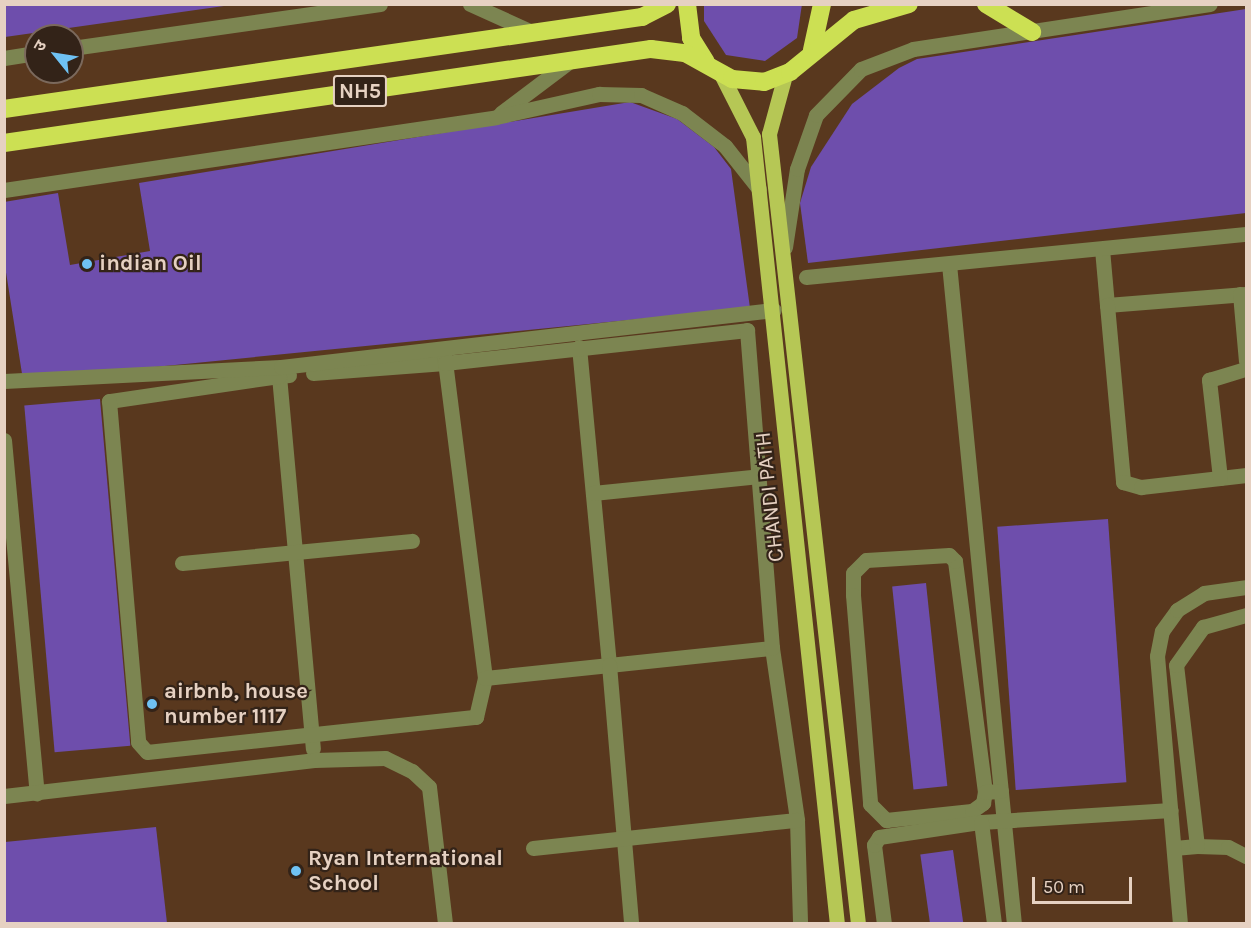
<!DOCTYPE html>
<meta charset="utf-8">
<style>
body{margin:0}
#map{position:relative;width:1251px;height:928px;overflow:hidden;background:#59381e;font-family:Karla,"Noto Sans Devanagari",sans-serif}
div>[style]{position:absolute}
.green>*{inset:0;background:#6e4eac;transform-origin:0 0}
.minor>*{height:15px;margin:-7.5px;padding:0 7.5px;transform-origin:7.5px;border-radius:7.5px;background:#7c8551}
.major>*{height:15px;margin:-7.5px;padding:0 7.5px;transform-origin:7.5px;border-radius:7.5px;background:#b6c755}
.highway>*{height:18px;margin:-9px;padding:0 9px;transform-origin:9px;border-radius:9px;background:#cce053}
.dots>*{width:16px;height:16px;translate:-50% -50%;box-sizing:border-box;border:3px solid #332318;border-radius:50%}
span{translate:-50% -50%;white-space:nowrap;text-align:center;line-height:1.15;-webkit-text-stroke:4.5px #332318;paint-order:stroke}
.shield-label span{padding:2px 4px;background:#332318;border:2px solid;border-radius:4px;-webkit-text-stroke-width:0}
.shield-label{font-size:21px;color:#e6d1c2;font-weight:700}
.poi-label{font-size:22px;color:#e6d1c2;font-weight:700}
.left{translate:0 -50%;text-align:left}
.street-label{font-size:22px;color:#e6d1c2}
.frame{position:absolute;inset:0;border:6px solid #e6d1c2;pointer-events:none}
.north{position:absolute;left:24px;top:24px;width:60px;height:60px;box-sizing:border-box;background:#332318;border:2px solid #7b695c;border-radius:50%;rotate:300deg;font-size:16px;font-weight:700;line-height:24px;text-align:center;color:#e6d1c2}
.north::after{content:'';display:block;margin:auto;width:21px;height:27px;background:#6fc2f4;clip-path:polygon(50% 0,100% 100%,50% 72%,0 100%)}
.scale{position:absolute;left:1032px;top:877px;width:100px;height:27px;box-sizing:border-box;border:3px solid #e6d1c2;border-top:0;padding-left:8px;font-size:18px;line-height:21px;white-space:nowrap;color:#e6d1c2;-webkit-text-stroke:4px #332318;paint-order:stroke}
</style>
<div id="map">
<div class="green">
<div style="clip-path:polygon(5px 4px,231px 4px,231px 5px,5px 37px)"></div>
<div style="clip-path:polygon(802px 4px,797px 38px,765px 61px,726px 55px,704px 21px,704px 5px)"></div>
<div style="clip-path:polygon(1246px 9px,1246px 213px,808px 263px,800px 203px,811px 167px,852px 104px,899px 68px,917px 59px)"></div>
<div style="clip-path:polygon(630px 102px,677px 119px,714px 147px,731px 169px,750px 308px,23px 380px,5px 266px,4px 202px,58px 193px,70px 265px,150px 251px,139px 183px)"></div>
<div style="left:100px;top:399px;width:348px;height:76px;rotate:85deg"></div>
<div style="left:1108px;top:519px;width:264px;height:111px;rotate:86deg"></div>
<div style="left:926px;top:583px;width:204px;height:34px;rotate:84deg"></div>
<div style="clip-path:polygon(156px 827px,167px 923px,5px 923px,5px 842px)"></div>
<div style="left:953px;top:850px;width:74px;height:33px;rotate:82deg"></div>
</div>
<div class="minor">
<div style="left:470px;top:4px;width:68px;rotate:24.3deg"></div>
<div style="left:72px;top:48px;width:311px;rotate:-8.1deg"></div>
<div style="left:4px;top:58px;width:32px;rotate:-9deg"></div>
<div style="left:501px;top:113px;width:86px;rotate:-37deg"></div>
<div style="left:4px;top:190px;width:497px;rotate:-8.4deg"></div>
<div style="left:496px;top:117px;width:106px;rotate:-12.6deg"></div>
<div style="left:599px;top:94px;width:42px;rotate:1.4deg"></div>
<div style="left:641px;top:95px;width:45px;rotate:23.7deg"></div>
<div style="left:682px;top:113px;width:54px;rotate:37.5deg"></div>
<div style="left:725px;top:146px;width:55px;rotate:51.7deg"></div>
<div style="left:785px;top:247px;width:79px;rotate:-81.3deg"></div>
<div style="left:797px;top:169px;width:57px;rotate:-70.6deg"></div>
<div style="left:816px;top:115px;width:64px;rotate:-45.6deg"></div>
<div style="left:861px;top:69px;width:56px;rotate:-21deg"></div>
<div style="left:913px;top:49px;width:300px;rotate:-8.6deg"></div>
<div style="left:1102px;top:249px;width:56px;rotate:84.9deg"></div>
<div style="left:1107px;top:305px;width:139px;rotate:-4.5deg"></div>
<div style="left:949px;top:264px;width:663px;rotate:84.38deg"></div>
<div style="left:806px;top:277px;width:442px;rotate:-5.6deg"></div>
<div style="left:1240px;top:294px;width:67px;rotate:84.9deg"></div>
<div style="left:1107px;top:305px;width:178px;rotate:84.8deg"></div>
<div style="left:1123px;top:482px;width:19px;rotate:16deg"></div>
<div style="left:1141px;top:487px;width:106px;rotate:-6.5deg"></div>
<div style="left:579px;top:347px;width:319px;rotate:84.6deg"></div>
<div style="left:609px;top:665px;width:164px;rotate:-6deg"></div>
<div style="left:772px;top:648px;width:174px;rotate:81.7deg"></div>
<div style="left:797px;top:820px;width:104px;rotate:88.3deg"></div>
<div style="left:313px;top:373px;width:132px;rotate:-4.3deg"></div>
<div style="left:445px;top:363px;width:8px;rotate:-97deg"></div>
<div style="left:289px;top:375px;width:10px;rotate:174deg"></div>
<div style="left:279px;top:376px;width:374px;rotate:84.8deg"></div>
<div style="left:279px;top:376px;width:172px;rotate:171.6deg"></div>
<div style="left:109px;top:401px;width:342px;rotate:85.1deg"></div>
<div style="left:138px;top:742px;width:13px;rotate:48deg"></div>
<div style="left:147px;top:752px;width:331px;rotate:-6.1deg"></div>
<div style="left:476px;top:717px;width:40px;rotate:-77deg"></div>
<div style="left:485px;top:678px;width:318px;rotate:-97.2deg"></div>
<div style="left:445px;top:363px;width:304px;rotate:-6.2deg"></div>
<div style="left:747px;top:330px;width:319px;rotate:85.5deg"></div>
<div style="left:4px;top:381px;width:277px;rotate:-2.9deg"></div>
<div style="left:281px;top:367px;width:496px;rotate:-6.6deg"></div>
<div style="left:4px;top:440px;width:355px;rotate:84.7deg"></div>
<div style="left:1220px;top:478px;width:99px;rotate:-96.4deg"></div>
<div style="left:1209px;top:380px;width:39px;rotate:-17deg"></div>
<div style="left:593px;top:493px;width:167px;rotate:-5.8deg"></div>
<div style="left:182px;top:563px;width:231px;rotate:-5.5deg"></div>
<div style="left:485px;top:678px;width:125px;rotate:-6deg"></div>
<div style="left:609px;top:665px;width:260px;rotate:85.1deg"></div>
<div style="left:985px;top:792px;width:233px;rotate:-97.4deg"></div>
<div style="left:955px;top:561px;width:8px;rotate:-135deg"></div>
<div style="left:949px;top:555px;width:83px;rotate:176.6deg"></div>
<div style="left:866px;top:560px;width:18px;rotate:135deg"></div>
<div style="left:853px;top:573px;width:22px;rotate:90deg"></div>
<div style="left:853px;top:595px;width:210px;rotate:85.3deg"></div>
<div style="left:870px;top:804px;width:23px;rotate:45deg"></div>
<div style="left:886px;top:820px;width:86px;rotate:-6deg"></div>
<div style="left:972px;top:811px;width:14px;rotate:-36deg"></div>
<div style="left:983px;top:803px;width:11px;rotate:-80deg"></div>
<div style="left:985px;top:792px;width:16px;rotate:-4deg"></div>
<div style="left:4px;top:796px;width:312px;rotate:-6.6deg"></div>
<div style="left:314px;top:760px;width:71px;rotate:-1.6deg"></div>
<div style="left:385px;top:758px;width:30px;rotate:26deg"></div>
<div style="left:412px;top:771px;width:23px;rotate:43deg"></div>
<div style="left:429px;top:787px;width:138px;rotate:83.3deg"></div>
<div style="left:981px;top:822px;width:190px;rotate:-3.6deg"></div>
<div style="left:1197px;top:846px;width:31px;rotate:2deg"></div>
<div style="left:1228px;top:847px;width:20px;rotate:27deg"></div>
<div style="left:533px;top:848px;width:265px;rotate:-6.1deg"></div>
<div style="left:1174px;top:848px;width:23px;rotate:-5deg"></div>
<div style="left:1197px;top:846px;width:182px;rotate:-96.6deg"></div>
<div style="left:1176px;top:665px;width:47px;rotate:-54.6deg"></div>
<div style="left:1203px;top:627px;width:45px;rotate:-15.6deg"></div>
<div style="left:884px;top:924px;width:80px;rotate:-97.2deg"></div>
<div style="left:874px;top:845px;width:9px;rotate:-58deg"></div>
<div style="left:879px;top:837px;width:103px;rotate:-8.4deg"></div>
<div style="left:981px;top:822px;width:103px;rotate:82.7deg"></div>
<div style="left:1180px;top:924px;width:269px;rotate:-94.9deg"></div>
<div style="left:1157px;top:656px;width:25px;rotate:-79deg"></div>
<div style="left:1162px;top:631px;width:26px;rotate:-54deg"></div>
<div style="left:1177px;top:610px;width:32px;rotate:-32deg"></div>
<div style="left:1204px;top:593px;width:42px;rotate:-8.1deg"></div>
</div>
<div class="major">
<div style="left:721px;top:74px;width:71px;rotate:63.1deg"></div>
<div style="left:753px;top:137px;width:791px;rotate:83.91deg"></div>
<div style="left:785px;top:75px;width:61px;rotate:105.2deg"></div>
<div style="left:769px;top:134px;width:795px;rotate:83.57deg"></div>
</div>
<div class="highway">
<div style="left:687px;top:4px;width:34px;rotate:83deg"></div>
<div style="left:691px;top:38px;width:28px;rotate:58deg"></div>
<div style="left:986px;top:4px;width:54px;rotate:31.3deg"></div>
<div style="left:812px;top:50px;width:47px;rotate:-77.7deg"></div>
<div style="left:4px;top:109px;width:645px;rotate:-8.21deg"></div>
<div style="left:642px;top:17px;width:28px;rotate:-27deg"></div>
<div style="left:4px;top:143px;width:654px;rotate:-8.27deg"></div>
<div style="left:651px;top:49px;width:34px;rotate:7deg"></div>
<div style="left:685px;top:53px;width:54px;rotate:29deg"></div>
<div style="left:732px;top:79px;width:32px;rotate:5deg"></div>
<div style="left:764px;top:82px;width:28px;rotate:-21deg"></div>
<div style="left:790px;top:72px;width:82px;rotate:-39.1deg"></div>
<div style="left:854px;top:20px;width:57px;rotate:-16.2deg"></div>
</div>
<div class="dots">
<div style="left:87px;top:264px;background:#6fc2f4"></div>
<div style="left:152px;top:704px;background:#6fc2f4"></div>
<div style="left:296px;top:871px;background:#6fc2f4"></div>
</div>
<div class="shield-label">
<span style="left:360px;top:91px">NH5</span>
</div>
<div class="poi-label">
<span class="left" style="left:99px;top:264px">indian Oil</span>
<span class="left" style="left:164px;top:704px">airbnb, house<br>number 1117</span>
<span class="left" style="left:308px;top:871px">Ryan International<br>School</span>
</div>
<div class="street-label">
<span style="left:770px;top:497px;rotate:-96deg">CHANDI PATH</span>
</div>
<div class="frame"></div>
<div class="north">उ</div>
<div class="scale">50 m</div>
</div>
